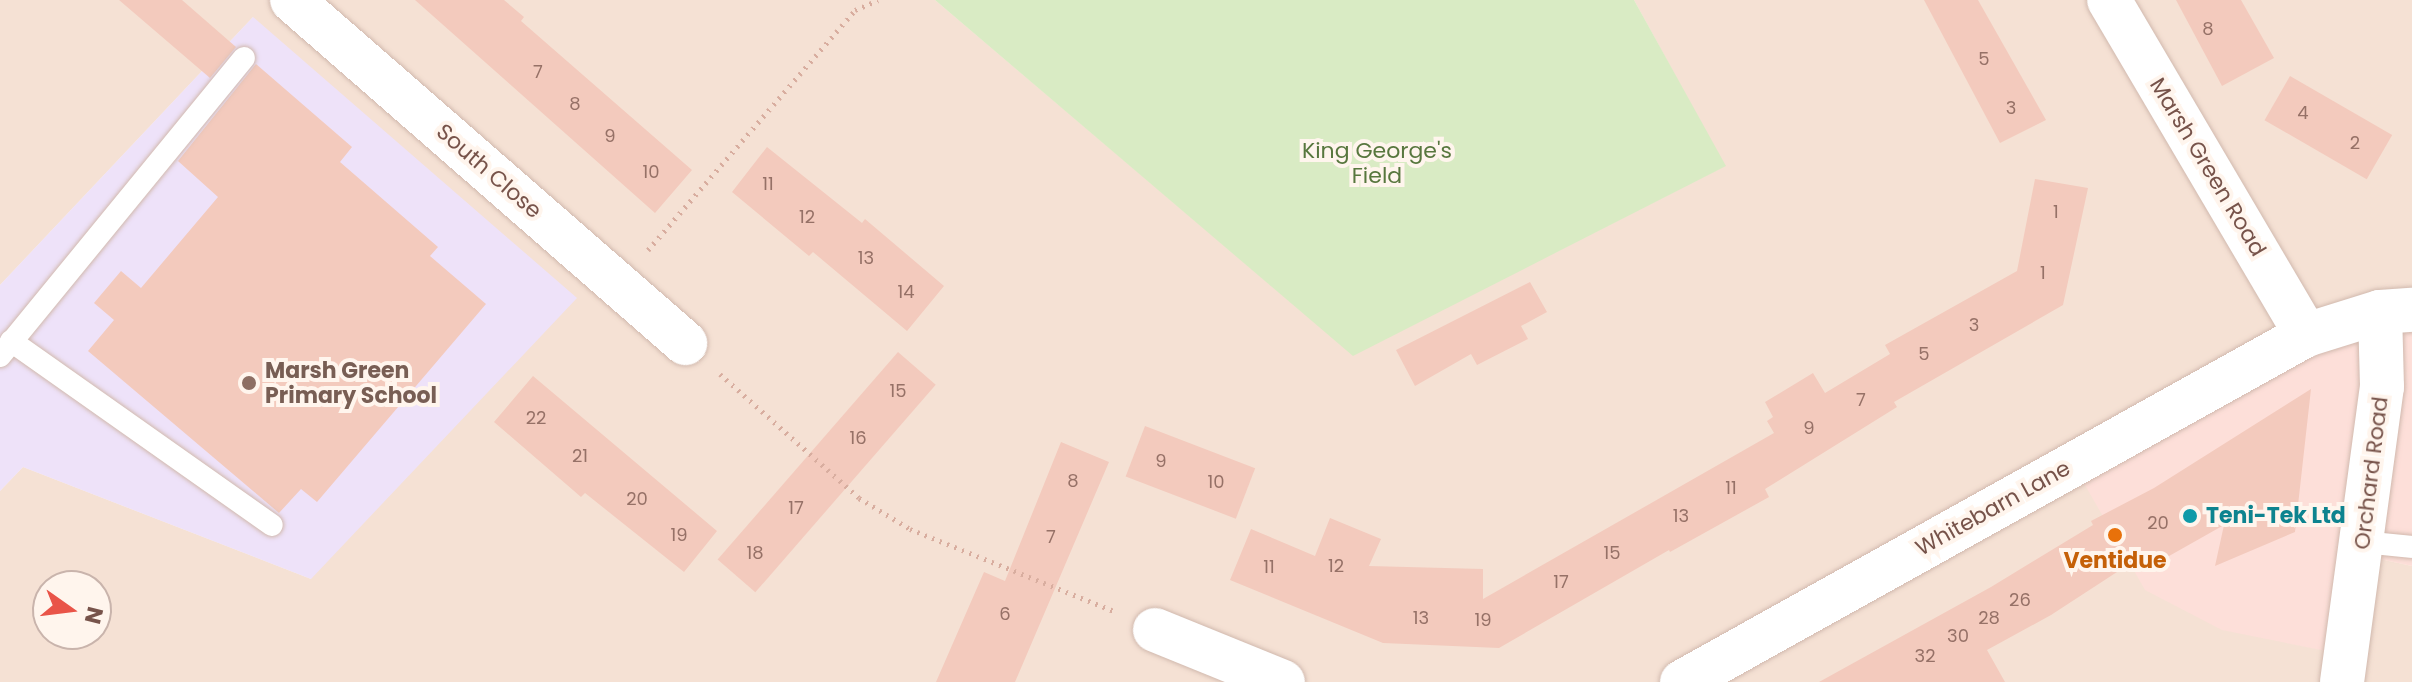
<!DOCTYPE html>
<style>
body{margin:0}
#map{position:relative;width:2412px;height:682px;overflow:hidden;background:#fdf0e6;font-family:Poppins,sans-serif}
div>[style]{position:absolute}
.residential>*{inset:0;background:#f5e1d4}
.commercial>*{inset:0;background:#fddfd9}
.education>*{inset:0;background:#eee2f9}
.green>*{inset:0;background:#d9ebc4}
.building>*{inset:0;background:#f3cabd;transform-origin:0 0}
.path>*{height:5px;margin-top:-2.5px;transform-origin:0;background:repeating-linear-gradient(90deg,#d8ad9f 0 2px,transparent 0 8px)}
.roads{filter:drop-shadow(0 0 2px #d1b9ae) drop-shadow(0 0 2px #d1b9ae)}
.lane>*{height:22px;margin:-11px;padding:0 11px;transform-origin:11px;border-radius:11px;background:#fff}
.street>*{height:44px;margin:-22px;padding:0 22px;transform-origin:22px;border-radius:22px;background:#fff}
.dots>*{width:22px;height:22px;translate:-50% -50%;box-sizing:border-box;border:4px solid #fff5ed;border-radius:50%}
span{translate:-50% -50%;white-space:nowrap;text-align:center;line-height:1.15;-webkit-text-stroke:8px #fff5ed;paint-order:stroke}
.number-label{font-size:18px;color:#967167}
.number-label span{-webkit-text-stroke-width:0}
.park-label{font-size:22px;color:#58773e}
.street-label{font-size:22px;color:#77534a}
.education-label{font-size:22px;color:#785e54;font-weight:700}
.left{translate:0 -50%;text-align:left}
.culture-label{font-size:22px;color:#0d838f;font-weight:700}
.food-label{font-size:22px;color:#c56008;font-weight:700}
.north{position:absolute;left:32px;top:570px;width:80px;height:80px;box-sizing:border-box;background:#fff5ed;border:2px solid #c9b4ac;border-radius:50%;rotate:104deg;font-size:22px;font-weight:700;line-height:32px;text-align:center;color:#77534a}
.north::after{content:'';display:block;margin:auto;width:28px;height:36px;background:#e95448;clip-path:polygon(50% 0,100% 100%,50% 72%,0 100%)}
</style>
<div id="map">
<div class="residential">
<div style="clip-path:polygon(evenodd,0 0,935px 0,1353px 355px,1725px 166px,1634px 0,2412px 0,2412px 310px,2361px 555px,2412px 566px,2412px 682px,0 682px,0 491px,23px 467px,311px 579px,253px 17px,0 285px,0 0,48px 586px,96px 586px,96px 634px,48px 634px,48px 586px)"></div>
</div>
<div class="commercial">
<div style="clip-path:polygon(2412px 310px,2412px 566px,2361px 555px,2346px 655px,2222px 630px,2145px 590px,2073px 464px)"></div>
</div>
<div class="education">
<div style="clip-path:polygon(253px 17px,577px 298px,311px 579px,23px 467px,0 491px,0 285px)"></div>
</div>
<div class="green">
<div style="clip-path:polygon(935px 0,1634px 0,1726px 166px,1353px 356px)"></div>
</div>
<div class="building">
<div style="clip-path:polygon(119px 0,182px 0,236px 47px,210px 78px)"></div>
<div style="clip-path:polygon(415px 0,504px 0,524px 17px,521px 21px,692px 170px,655px 213px)"></div>
<div style="clip-path:polygon(1924px 0,1978px 0,2046px 120px,2000px 143px)"></div>
<div style="clip-path:polygon(2176px 0,2241px 0,2274px 58px,2222px 86px)"></div>
<div style="clip-path:polygon(256px 64px,352px 147px,340px 162px,438px 247px,430px 256px,486px 304px,317px 502px,301px 489px,279px 513px,88px 351px,114px 320px,94px 303px,121px 271px,141px 288px,218px 197px,178px 161px)"></div>
<div style="left:2290px;top:76px;width:118px;height:51px;rotate:30deg"></div>
<div style="clip-path:polygon(767px 147px,862px 223px,865px 219px,944px 286px,907px 331px,813px 252px,809px 256px,732px 192px)"></div>
<div style="clip-path:polygon(2035px 179px,2088px 188px,2063px 305px,1894px 402px,1897px 407px,1765px 489px,1769px 497px,1670px 552px,1669px 550px,1499px 648px,1383px 643px,1230px 580px,1251px 529px,1315px 556px,1330px 518px,1381px 539px,1369px 566px,1483px 569px,1483px 599px,1774px 433px,1767px 421px,1773px 417px,1765px 402px,1813px 373px,1825px 393px,1890px 354px,1885px 345px,2017px 271px)"></div>
<div style="clip-path:polygon(1530px 282px,1547px 312px,1521px 326px,1528px 339px,1477px 365px,1471px 354px,1415px 386px,1396px 350px)"></div>
<div style="left:898px;top:352px;width:50px;height:275px;rotate:41deg"></div>
<div style="clip-path:polygon(533px 376px,717px 531px,684px 572px,585px 493px,581px 497px,494px 422px)"></div>
<div style="clip-path:polygon(2311px 389px,2295px 532px,2215px 566px,2224px 525px,2162px 560px,2159px 552px,2140px 563px,2137px 559px,2051px 615px,1987px 650px,2005px 682px,1819px 682px,1991px 587px,2093px 525px,2091px 521px,2154px 488px)"></div>
<div style="left:1145px;top:426px;width:118px;height:54px;rotate:21deg"></div>
<div style="clip-path:polygon(1061px 442px,1109px 462px,1015px 682px,936px 682px,984px 572px,1005px 581px)"></div>
</div>
<div class="path">
<div style="left:648px;top:250px;width:317px;rotate:-49.2deg"></div>
<div style="left:855px;top:10px;width:25px;rotate:-23deg"></div>
<div style="left:720px;top:374px;width:186px;rotate:41.7deg"></div>
<div style="left:859px;top:498px;width:60px;rotate:31.3deg"></div>
<div style="left:910px;top:529px;width:220px;rotate:21.9deg"></div>
</div>
<div class="roads">
<div class="lane">
<div style="left:11px;top:341px;width:319px;rotate:35.2deg"></div>
<div style="left:0;top:356px;width:385px;rotate:-50.7deg"></div>
<div style="left:2362px;top:542px;width:50px;rotate:5.7deg"></div>
</div>
<div class="street">
<div style="left:292px;top:0;width:522px;rotate:41.11deg"></div>
<div style="left:2109px;top:0;width:389px;rotate:59.5deg"></div>
<div style="left:1155px;top:630px;width:138px;rotate:22.1deg"></div>
<div style="left:1682px;top:682px;width:714px;rotate:-29.08deg"></div>
<div style="left:2306px;top:335px;width:77px;rotate:-17.3deg"></div>
<div style="left:2380px;top:312px;width:32px;rotate:-4deg"></div>
<div style="left:2342px;top:682px;width:298px;rotate:-82.3deg"></div>
<div style="left:2382px;top:387px;width:75px;rotate:-91.5deg"></div>
</div>
</div>
<div class="dots">
<div style="left:249px;top:383px;background:#8d6e63"></div>
<div style="left:2190px;top:516px;background:#0f9aa8"></div>
<div style="left:2115px;top:535px;background:#e8710a"></div>
</div>
<div class="number-label">
<span style="left:2208px;top:29px">8</span>
<span style="left:1984px;top:59px">5</span>
<span style="left:538px;top:72px">7</span>
<span style="left:575px;top:104px">8</span>
<span style="left:2011px;top:108px">3</span>
<span style="left:2303px;top:113px">4</span>
<span style="left:610px;top:136px">9</span>
<span style="left:2355px;top:143px">2</span>
<span style="left:651px;top:172px">10</span>
<span style="left:768px;top:184px">11</span>
<span style="left:2056px;top:212px">1</span>
<span style="left:807px;top:217px">12</span>
<span style="left:866px;top:258px">13</span>
<span style="left:2043px;top:273px">1</span>
<span style="left:906px;top:292px">14</span>
<span style="left:1974px;top:325px">3</span>
<span style="left:1924px;top:354px">5</span>
<span style="left:898px;top:391px">15</span>
<span style="left:1861px;top:400px">7</span>
<span style="left:536px;top:418px">22</span>
<span style="left:1809px;top:428px">9</span>
<span style="left:858px;top:438px">16</span>
<span style="left:580px;top:456px">21</span>
<span style="left:1161px;top:461px">9</span>
<span style="left:1073px;top:481px">8</span>
<span style="left:1216px;top:482px">10</span>
<span style="left:1731px;top:488px">11</span>
<span style="left:637px;top:499px">20</span>
<span style="left:796px;top:508px">17</span>
<span style="left:1681px;top:516px">13</span>
<span style="left:2158px;top:523px">20</span>
<span style="left:679px;top:535px">19</span>
<span style="left:1051px;top:537px">7</span>
<span style="left:755px;top:553px">18</span>
<span style="left:1612px;top:553px">15</span>
<span style="left:1336px;top:566px">12</span>
<span style="left:1269px;top:567px">11</span>
<span style="left:1561px;top:582px">17</span>
<span style="left:2020px;top:600px">26</span>
<span style="left:1005px;top:614px">6</span>
<span style="left:1421px;top:618px">13</span>
<span style="left:1989px;top:618px">28</span>
<span style="left:1483px;top:620px">19</span>
<span style="left:1958px;top:636px">30</span>
<span style="left:1925px;top:656px">32</span>
</div>
<div class="park-label">
<span style="left:1377px;top:163px">King George's<br>Field</span>
</div>
<div class="street-label">
<span style="left:2208px;top:167px;rotate:59deg">Marsh Green Road</span>
<span style="left:489px;top:171px;rotate:41deg">South Close</span>
<span style="left:2371px;top:473px;rotate:-83deg">Orchard Road</span>
<span style="left:1993px;top:508px;rotate:-29deg">Whitebarn Lane</span>
</div>
<div class="education-label">
<span class="left" style="left:265px;top:383px">Marsh Green<br>Primary School</span>
</div>
<div class="culture-label">
<span class="left" style="left:2206px;top:516px">Teni-Tek Ltd</span>
</div>
<div class="food-label">
<span style="left:2115px;top:561px">Ventidue</span>
</div>
<div class="north">N</div>
</div>
